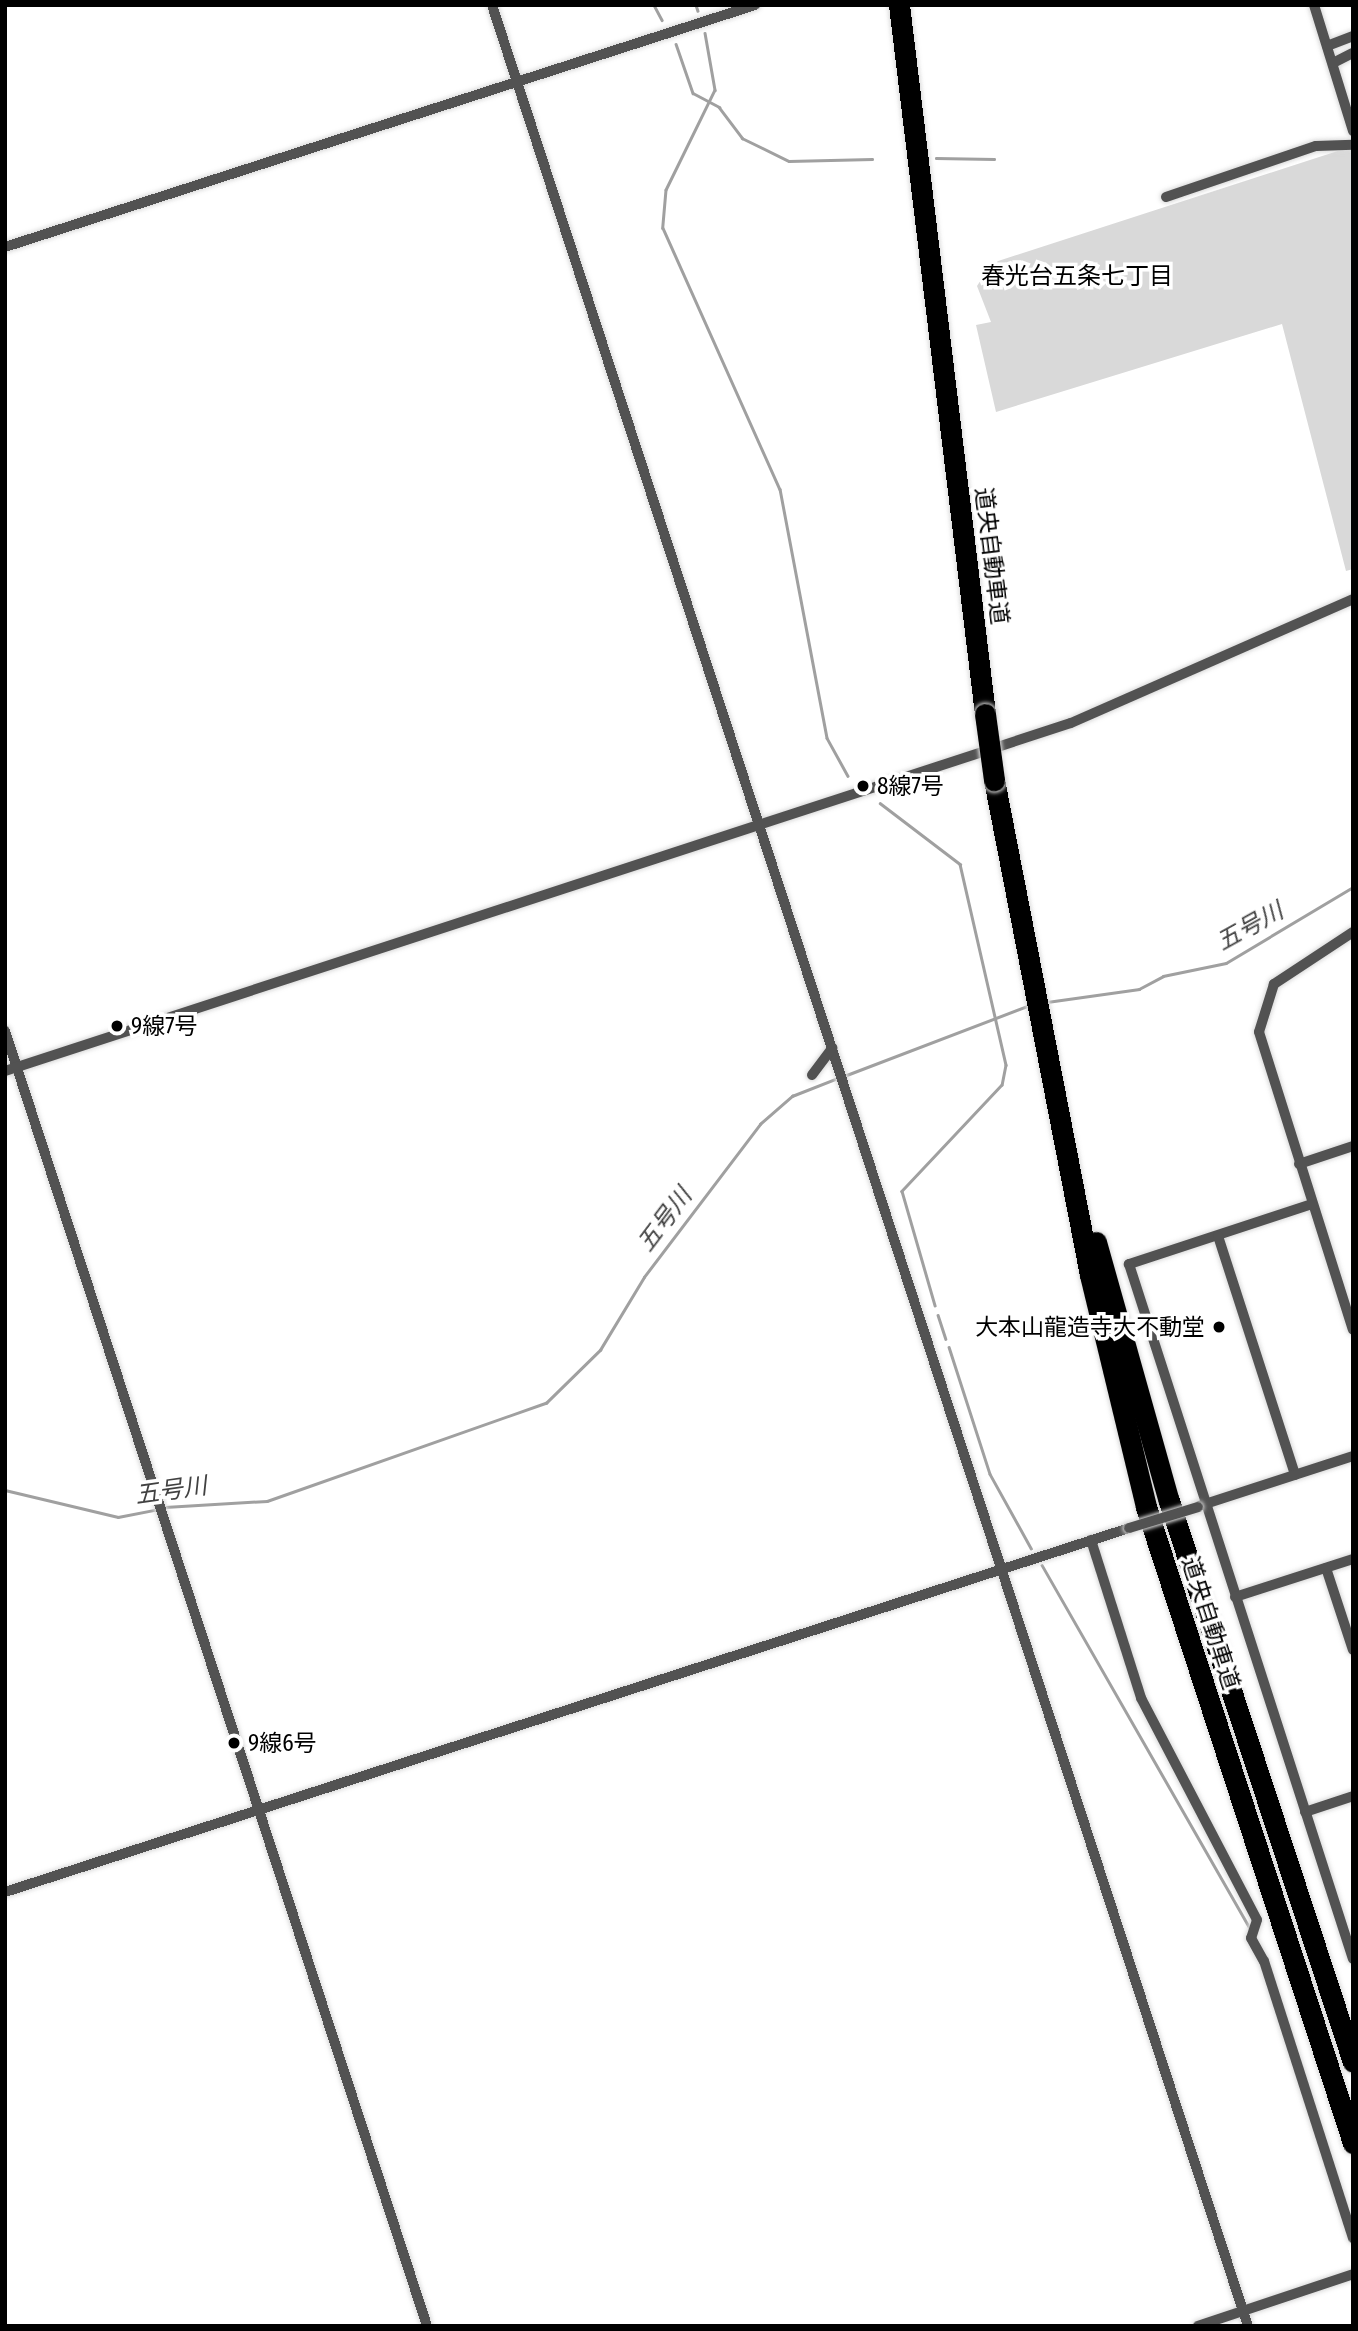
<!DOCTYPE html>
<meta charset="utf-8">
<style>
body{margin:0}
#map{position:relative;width:1358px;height:2331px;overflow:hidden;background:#fff;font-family:"Fira Sans Condensed","Noto Sans JP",sans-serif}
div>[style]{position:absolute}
.green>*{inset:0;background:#d9d9d9}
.stream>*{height:2.5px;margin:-1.25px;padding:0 1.25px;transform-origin:1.25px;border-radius:1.25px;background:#a0a0a0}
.roads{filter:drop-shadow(0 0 2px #dbdbdb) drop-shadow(0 0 2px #dbdbdb)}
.minor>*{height:10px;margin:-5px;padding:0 5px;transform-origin:5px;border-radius:5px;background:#525252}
.motorway>*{height:21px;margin:-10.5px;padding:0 10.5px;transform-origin:10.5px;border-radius:10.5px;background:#000}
.bridges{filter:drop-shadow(0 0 2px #dbdbdb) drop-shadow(0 0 2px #dbdbdb)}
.minor-bridge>*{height:10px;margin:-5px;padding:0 5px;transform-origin:5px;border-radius:5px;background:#525252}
.motorway-bridge>*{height:21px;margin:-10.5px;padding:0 10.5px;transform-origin:10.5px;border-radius:10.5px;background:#000}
.dots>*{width:19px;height:19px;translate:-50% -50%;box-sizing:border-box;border:4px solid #fff;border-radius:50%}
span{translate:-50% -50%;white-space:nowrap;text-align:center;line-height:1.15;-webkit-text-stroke:7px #fff;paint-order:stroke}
.street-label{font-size:23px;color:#000}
.poi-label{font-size:23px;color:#000}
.left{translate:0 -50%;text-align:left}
.right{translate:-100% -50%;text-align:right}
.neighbourhood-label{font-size:24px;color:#000}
.water-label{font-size:24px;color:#414141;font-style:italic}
.frame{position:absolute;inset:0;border:7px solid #000;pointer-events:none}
</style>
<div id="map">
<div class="green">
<div style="clip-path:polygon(1353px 146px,1353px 569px,1346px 571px,1282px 324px,996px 412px,976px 325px,991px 322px,977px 286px,992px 263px)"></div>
</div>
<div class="stream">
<div style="left:654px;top:5px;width:17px;rotate:62deg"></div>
<div style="left:696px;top:5px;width:6px;rotate:72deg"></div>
<div style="left:705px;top:33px;width:58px;rotate:80deg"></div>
<div style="left:715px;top:90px;width:111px;rotate:116.1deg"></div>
<div style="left:666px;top:190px;width:38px;rotate:95deg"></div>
<div style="left:663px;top:228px;width:286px;rotate:65.9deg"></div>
<div style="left:780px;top:489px;width:253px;rotate:79.3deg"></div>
<div style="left:827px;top:738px;width:43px;rotate:61.1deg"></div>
<div style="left:676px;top:44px;width:52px;rotate:70.9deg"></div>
<div style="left:693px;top:93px;width:30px;rotate:28deg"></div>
<div style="left:719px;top:107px;width:39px;rotate:53deg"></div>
<div style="left:742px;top:138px;width:52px;rotate:26.1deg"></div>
<div style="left:789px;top:161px;width:83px;rotate:-1.4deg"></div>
<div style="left:936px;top:158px;width:58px;rotate:1deg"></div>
<div style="left:880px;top:803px;width:101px;rotate:37.3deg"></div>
<div style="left:960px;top:864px;width:206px;rotate:77.1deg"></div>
<div style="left:1006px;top:1065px;width:20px;rotate:101deg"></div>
<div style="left:1002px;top:1085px;width:146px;rotate:133.3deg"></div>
<div style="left:902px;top:1191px;width:119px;rotate:73.9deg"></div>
<div style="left:1047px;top:1002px;width:93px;rotate:-8deg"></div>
<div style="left:1139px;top:989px;width:27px;rotate:-28deg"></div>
<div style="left:1163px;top:976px;width:64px;rotate:-11.7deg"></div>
<div style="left:1226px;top:963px;width:148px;rotate:-30.9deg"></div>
<div style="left:844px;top:1076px;width:199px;rotate:-20.9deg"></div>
<div style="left:938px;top:1315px;width:25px;rotate:72deg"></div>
<div style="left:949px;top:1347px;width:133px;rotate:72.1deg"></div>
<div style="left:990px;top:1474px;width:85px;rotate:61deg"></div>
<div style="left:5px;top:1490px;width:116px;rotate:13.4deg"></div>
<div style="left:118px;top:1517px;width:42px;rotate:-11deg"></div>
<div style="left:165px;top:1507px;width:102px;rotate:-3.4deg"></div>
<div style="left:267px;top:1501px;width:296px;rotate:-19.4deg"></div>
<div style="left:546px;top:1403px;width:76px;rotate:-44.5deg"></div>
<div style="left:600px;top:1350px;width:85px;rotate:-58.9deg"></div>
<div style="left:644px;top:1277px;width:192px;rotate:-52.8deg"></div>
<div style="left:760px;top:1124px;width:43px;rotate:-41.2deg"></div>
<div style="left:792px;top:1096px;width:49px;rotate:-21.4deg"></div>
<div style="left:1042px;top:1565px;width:421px;rotate:60.2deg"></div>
</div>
<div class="roads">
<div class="minor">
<div style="left:492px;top:5px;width:2441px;rotate:71.96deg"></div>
<div style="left:1314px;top:5px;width:132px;rotate:72.8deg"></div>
<div style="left:1327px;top:46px;width:28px;rotate:-21deg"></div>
<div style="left:1333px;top:63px;width:22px;rotate:-27deg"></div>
<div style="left:1166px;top:197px;width:158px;rotate:-18.8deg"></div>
<div style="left:1316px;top:146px;width:37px;rotate:-2deg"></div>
<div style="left:5px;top:247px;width:788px;rotate:-17.88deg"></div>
<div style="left:1353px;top:932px;width:95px;rotate:146.6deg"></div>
<div style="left:1274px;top:984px;width:50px;rotate:107.4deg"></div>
<div style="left:1259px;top:1032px;width:312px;rotate:72.5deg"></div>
<div style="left:5px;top:1031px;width:1362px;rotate:71.95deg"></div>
<div style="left:5px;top:1071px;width:1121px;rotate:-18.08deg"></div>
<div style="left:1071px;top:723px;width:308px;rotate:-23.7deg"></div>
<div style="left:812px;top:1075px;width:34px;rotate:-53deg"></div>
<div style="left:1299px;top:1164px;width:57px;rotate:-18.4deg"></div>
<div style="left:1312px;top:1204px;width:193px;rotate:161.8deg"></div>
<div style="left:1129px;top:1264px;width:730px;rotate:72.14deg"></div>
<div style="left:1218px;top:1236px;width:251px;rotate:72.1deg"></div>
<div style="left:1199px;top:1506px;width:162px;rotate:-18deg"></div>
<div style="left:1091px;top:1540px;width:166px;rotate:72.4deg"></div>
<div style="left:1141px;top:1698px;width:250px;rotate:62.4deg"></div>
<div style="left:1257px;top:1920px;width:19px;rotate:108deg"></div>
<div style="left:1251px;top:1938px;width:26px;rotate:61deg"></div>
<div style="left:1264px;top:1961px;width:291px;rotate:72.2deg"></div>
<div style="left:1326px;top:1568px;width:86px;rotate:71.8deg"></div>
<div style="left:1235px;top:1597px;width:124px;rotate:-17.9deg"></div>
<div style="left:1305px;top:1812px;width:51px;rotate:-18.4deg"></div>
<div style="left:5px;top:1892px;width:1181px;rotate:-17.94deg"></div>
<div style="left:1198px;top:2326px;width:163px;rotate:-18.5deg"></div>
</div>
<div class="motorway">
<div style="left:899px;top:5px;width:714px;rotate:83.08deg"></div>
<div style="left:994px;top:780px;width:504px;rotate:79.02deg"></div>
<div style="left:1090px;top:1275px;width:239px;rotate:76.4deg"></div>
<div style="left:1146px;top:1507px;width:669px;rotate:71.97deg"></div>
<div style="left:1096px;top:1242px;width:269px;rotate:74.3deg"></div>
<div style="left:1169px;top:1501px;width:590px;rotate:71.84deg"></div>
</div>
</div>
<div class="bridges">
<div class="minor-bridge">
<div style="left:1129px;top:1528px;width:72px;rotate:-16.9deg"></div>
</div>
<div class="motorway-bridge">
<div style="left:985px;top:714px;width:67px;rotate:82.2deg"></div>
</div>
</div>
<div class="dots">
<div style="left:863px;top:786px;background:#000"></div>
<div style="left:117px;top:1026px;background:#000"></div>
<div style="left:1219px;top:1327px;background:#000"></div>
<div style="left:234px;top:1743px;background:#000"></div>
</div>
<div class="street-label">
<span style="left:992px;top:556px;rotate:83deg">道央自動車道</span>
<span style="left:1211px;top:1623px;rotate:72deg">道央自動車道</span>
</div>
<div class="poi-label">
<span class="left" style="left:877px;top:786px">8線7号</span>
<span class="left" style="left:131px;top:1026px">9線7号</span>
<span class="right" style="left:1205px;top:1327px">大本山龍造寺大不動堂</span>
<span class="left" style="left:248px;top:1743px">9線6号</span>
</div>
<div class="neighbourhood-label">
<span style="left:1077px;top:277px">春光台五条七丁目</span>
</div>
<div class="water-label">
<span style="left:1250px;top:927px;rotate:-29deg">五号川</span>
<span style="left:665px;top:1220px;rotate:-53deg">五号川</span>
<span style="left:171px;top:1491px;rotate:-8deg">五号川</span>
</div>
<div class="frame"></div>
</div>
